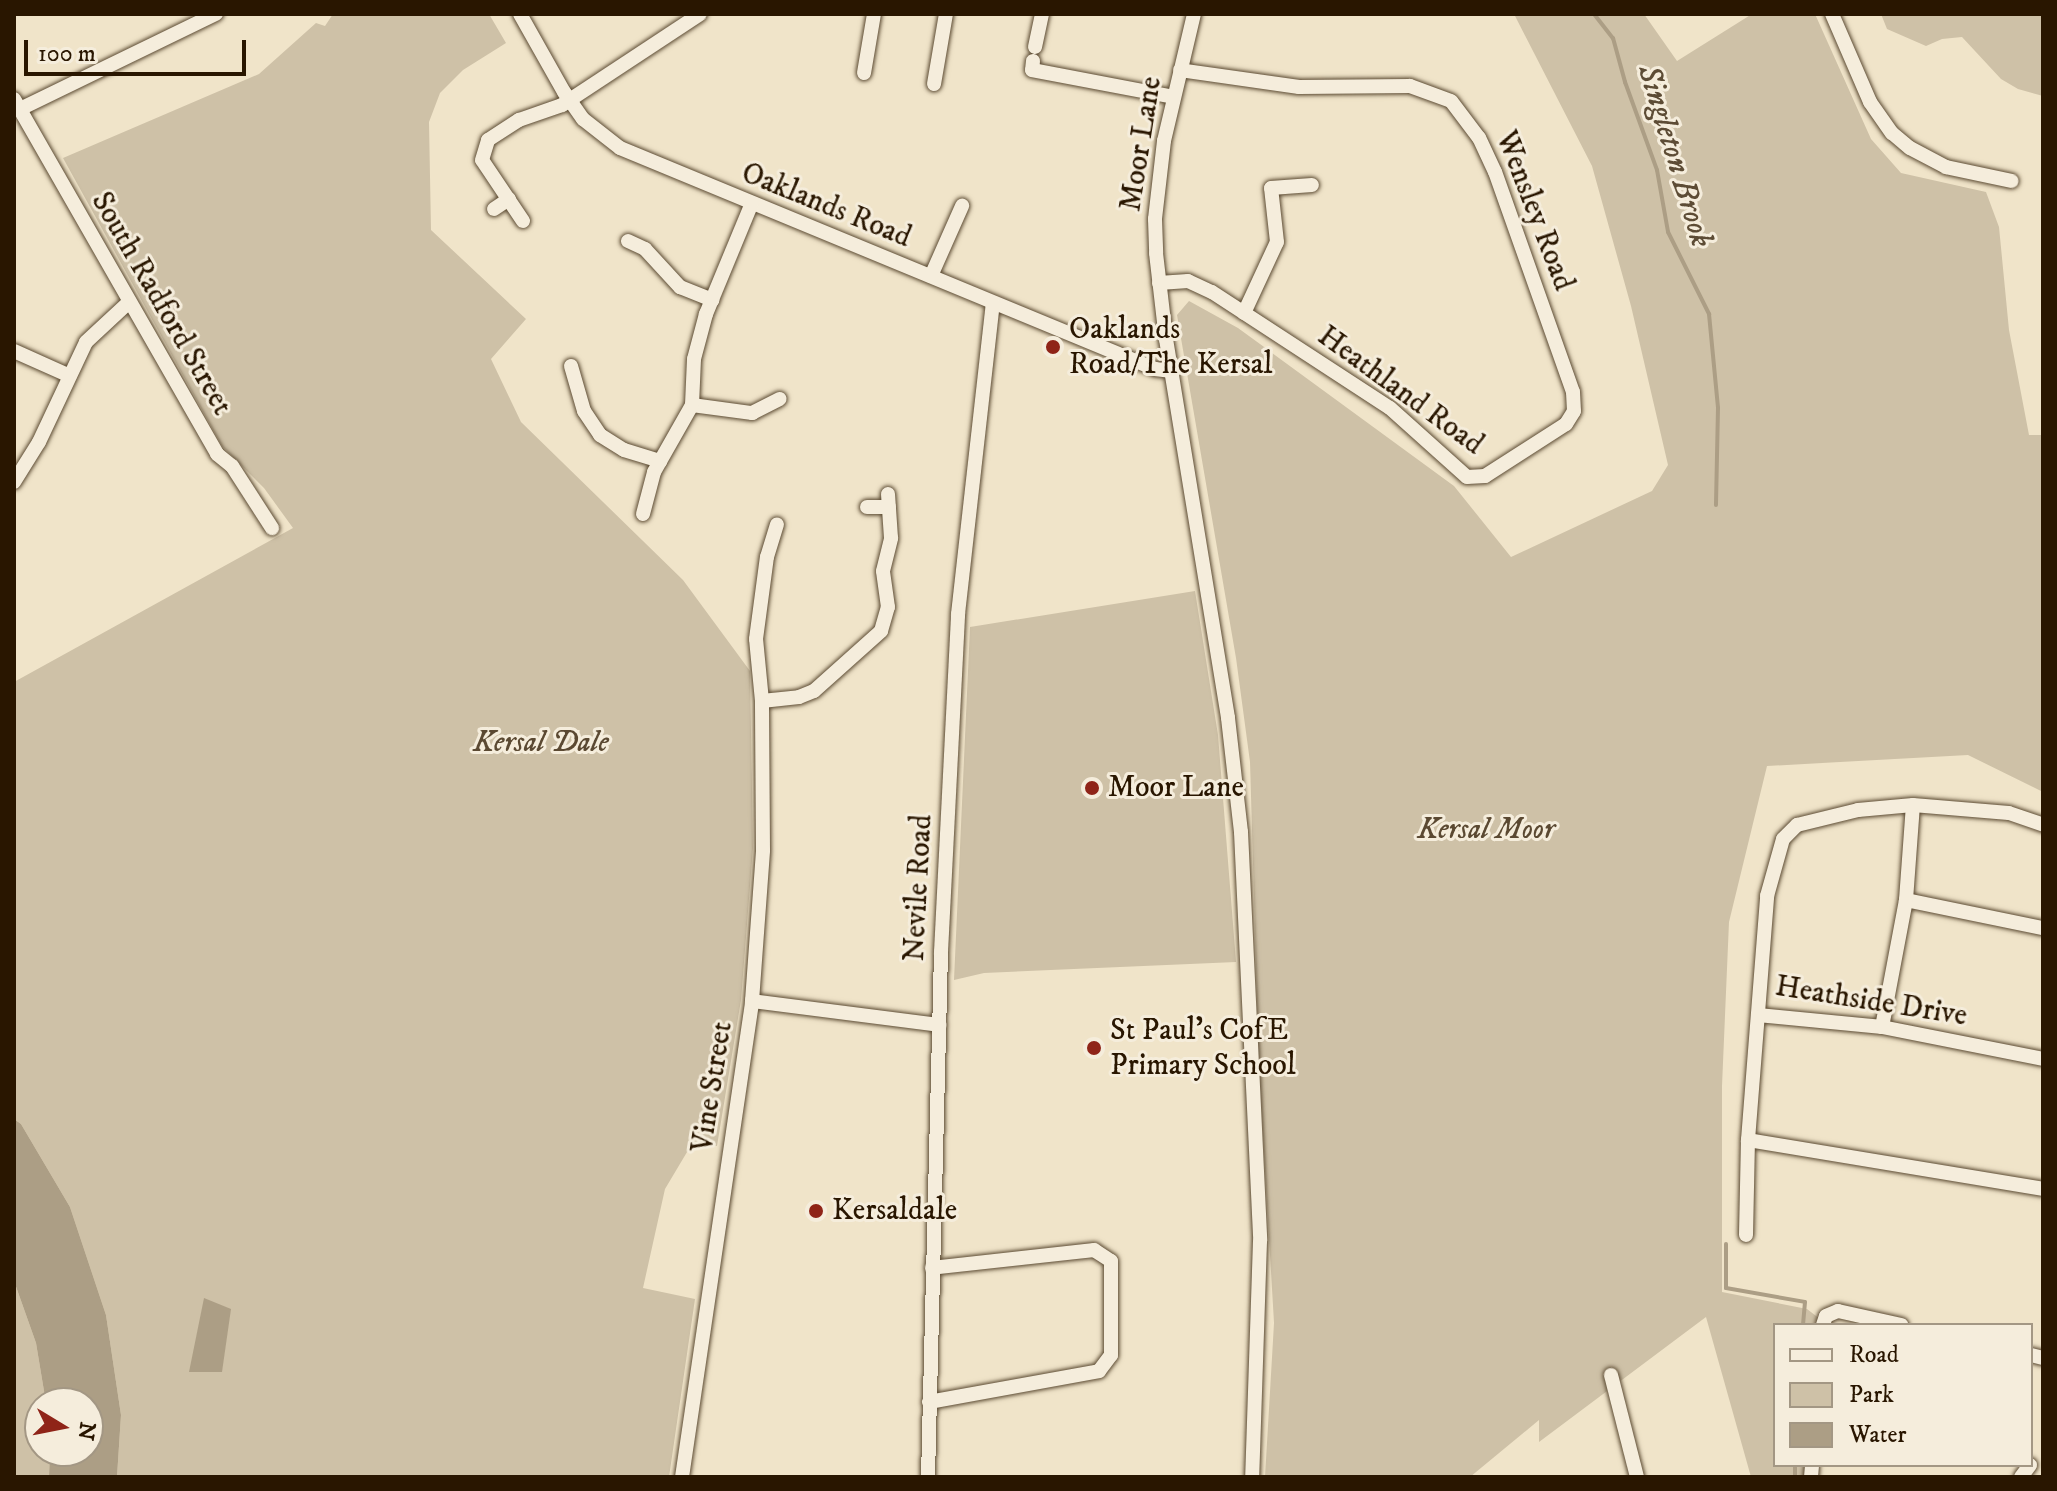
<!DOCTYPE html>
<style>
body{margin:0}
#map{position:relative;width:2057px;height:1491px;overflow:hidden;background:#f0e4c9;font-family:"IM FELL DW Pica",serif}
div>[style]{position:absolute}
.green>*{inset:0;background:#cec1a7}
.water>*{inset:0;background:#ac9e85}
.stream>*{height:4px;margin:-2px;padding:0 2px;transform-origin:2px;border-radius:2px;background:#ac9e85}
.roads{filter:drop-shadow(0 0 2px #5b4a32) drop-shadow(0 0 2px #5b4a32)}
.street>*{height:14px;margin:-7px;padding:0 7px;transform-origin:7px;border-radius:7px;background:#f5eddc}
.dots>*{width:22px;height:22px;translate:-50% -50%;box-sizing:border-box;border:4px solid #f5eddc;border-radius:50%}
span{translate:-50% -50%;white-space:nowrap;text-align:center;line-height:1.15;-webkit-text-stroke:6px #f5eddc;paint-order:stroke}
.street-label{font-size:30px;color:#291600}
.poi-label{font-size:30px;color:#291600}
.left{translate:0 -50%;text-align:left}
.park-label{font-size:30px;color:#5b4932;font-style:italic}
.water-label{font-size:32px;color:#5d4c35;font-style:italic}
.frame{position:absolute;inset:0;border:16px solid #291600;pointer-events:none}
.legend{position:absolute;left:1773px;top:1323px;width:260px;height:144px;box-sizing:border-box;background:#f5eddc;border:2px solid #a39784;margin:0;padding:10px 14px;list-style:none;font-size:24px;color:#291600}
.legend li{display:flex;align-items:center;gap:16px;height:40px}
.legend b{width:40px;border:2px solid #a39784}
.north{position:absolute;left:24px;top:1387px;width:80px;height:80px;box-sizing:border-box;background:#f5eddc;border:2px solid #a39784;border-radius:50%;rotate:100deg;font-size:22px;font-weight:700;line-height:32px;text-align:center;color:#291600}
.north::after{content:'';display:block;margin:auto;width:28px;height:36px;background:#8f2418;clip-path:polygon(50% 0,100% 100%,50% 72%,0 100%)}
.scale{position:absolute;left:24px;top:40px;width:222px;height:36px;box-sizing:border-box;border:4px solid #291600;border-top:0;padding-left:10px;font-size:24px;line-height:28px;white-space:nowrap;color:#291600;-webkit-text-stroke:6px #f5eddc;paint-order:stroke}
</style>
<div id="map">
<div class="green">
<div style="clip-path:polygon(333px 14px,489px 14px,506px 43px,463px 70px,440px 93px,429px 122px,431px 230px,526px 319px,491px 359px,521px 422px,683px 580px,750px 671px,753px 848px,741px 1000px,717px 1146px,693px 1142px,665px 1189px,643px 1288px,695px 1299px,669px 1477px,117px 1477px,121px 1415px,106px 1315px,70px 1207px,21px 1124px,14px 1119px,14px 682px,293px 528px,264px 488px,222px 446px,63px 158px,259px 74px,316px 23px,325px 26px)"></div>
<div style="clip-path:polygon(1514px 14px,1644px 14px,1677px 61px,1752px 14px,1815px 14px,1871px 139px,1901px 173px,1986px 192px,1999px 227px,2009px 330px,2029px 435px,2043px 435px,2043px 792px,1968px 755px,1767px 766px,1729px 922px,1722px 1086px,1722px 1292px,1807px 1309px,1820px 1319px,1819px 1325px,1775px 1325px,1775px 1465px,1807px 1465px,1806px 1477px,1751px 1477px,1706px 1317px,1539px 1442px,1539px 1420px,1470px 1477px,1265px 1477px,1274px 1323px,1259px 1065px,1250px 762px,1236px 658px,1177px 315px,1189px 301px,1238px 328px,1454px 486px,1511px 557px,1652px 491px,1668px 465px,1631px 306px,1592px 166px)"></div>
<div style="clip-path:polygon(1881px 14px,2043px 14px,2043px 96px,2018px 89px,2001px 79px,1962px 37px,1942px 39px,1926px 46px,1887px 29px)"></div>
<div style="clip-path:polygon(1195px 591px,1218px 735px,1236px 962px,984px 973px,954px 980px,970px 627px)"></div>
<div style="clip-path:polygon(14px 1281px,36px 1343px,46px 1403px,40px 1403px,40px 1451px,50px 1451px,49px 1477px,14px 1477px)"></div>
</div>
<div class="water">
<div style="clip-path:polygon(14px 1119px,21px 1124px,70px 1207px,106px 1315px,121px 1415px,117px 1477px,49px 1477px,50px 1451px,88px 1451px,88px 1403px,46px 1403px,36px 1343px,14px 1281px)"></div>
<div style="clip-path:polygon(204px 1298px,231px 1309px,222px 1372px,189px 1372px)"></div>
</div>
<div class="stream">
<div style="left:1594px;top:14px;width:31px;rotate:52deg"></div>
<div style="left:1613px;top:38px;width:46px;rotate:74.7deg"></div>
<div style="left:1625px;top:82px;width:94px;rotate:70deg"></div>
<div style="left:1657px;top:170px;width:63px;rotate:79.9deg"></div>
<div style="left:1668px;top:232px;width:92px;rotate:63.4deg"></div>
<div style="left:1709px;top:314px;width:94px;rotate:84.5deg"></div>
<div style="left:1718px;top:408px;width:97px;rotate:91.2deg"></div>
<div style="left:1726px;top:1244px;width:44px;rotate:90deg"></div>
<div style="left:1726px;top:1288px;width:80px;rotate:10deg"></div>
<div style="left:1805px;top:1302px;width:23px;rotate:95deg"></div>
<div style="left:1795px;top:1477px;width:12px;rotate:-90deg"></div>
</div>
<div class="roads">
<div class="street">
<div style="left:520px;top:14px;width:90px;rotate:60.6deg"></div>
<div style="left:564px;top:92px;width:33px;rotate:55deg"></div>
<div style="left:583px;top:119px;width:47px;rotate:38.1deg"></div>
<div style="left:620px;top:148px;width:579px;rotate:22.44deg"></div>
<div style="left:1155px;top:369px;width:17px;rotate:7deg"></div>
<div style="left:1194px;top:14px;width:130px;rotate:103.3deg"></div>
<div style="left:1164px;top:141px;width:79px;rotate:96.6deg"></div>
<div style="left:1155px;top:219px;width:34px;rotate:88deg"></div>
<div style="left:1156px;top:253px;width:87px;rotate:83.4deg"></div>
<div style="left:1166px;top:339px;width:384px;rotate:80.7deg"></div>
<div style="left:1228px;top:718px;width:115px;rotate:83.5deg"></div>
<div style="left:1241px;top:832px;width:409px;rotate:87.3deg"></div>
<div style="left:1260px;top:1241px;width:236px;rotate:91.9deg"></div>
<div style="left:1832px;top:14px;width:96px;rotate:66.6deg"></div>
<div style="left:1870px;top:102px;width:38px;rotate:55deg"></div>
<div style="left:1892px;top:133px;width:23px;rotate:40deg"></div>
<div style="left:1910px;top:148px;width:41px;rotate:27.8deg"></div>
<div style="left:1946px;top:167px;width:67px;rotate:12deg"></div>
<div style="left:1035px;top:47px;width:34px;rotate:-78deg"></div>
<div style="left:1033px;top:61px;width:9px;rotate:96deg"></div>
<div style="left:1032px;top:70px;width:144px;rotate:10.8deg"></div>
<div style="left:864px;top:73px;width:60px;rotate:-80.4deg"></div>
<div style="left:934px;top:84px;width:71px;rotate:-80.3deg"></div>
<div style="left:14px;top:99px;width:409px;rotate:60.2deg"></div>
<div style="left:217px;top:454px;width:19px;rotate:39deg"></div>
<div style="left:232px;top:466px;width:74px;rotate:57.2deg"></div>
<div style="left:20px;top:109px;width:218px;rotate:-25.9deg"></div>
<div style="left:494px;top:209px;width:18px;rotate:-34deg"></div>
<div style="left:523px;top:221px;width:73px;rotate:-123.9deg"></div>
<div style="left:482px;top:160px;width:21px;rotate:-73deg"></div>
<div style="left:488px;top:140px;width:37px;rotate:-33deg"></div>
<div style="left:519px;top:120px;width:46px;rotate:-19.2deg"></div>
<div style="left:562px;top:105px;width:165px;rotate:-33.4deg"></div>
<div style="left:628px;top:241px;width:19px;rotate:25deg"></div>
<div style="left:645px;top:249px;width:52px;rotate:47.4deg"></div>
<div style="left:680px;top:287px;width:35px;rotate:22deg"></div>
<div style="left:931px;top:276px;width:77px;rotate:-66.1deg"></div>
<div style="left:1159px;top:283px;width:29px;rotate:-4deg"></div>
<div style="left:1188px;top:281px;width:26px;rotate:25deg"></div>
<div style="left:1212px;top:292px;width:212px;rotate:33.1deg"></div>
<div style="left:1390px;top:408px;width:103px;rotate:41.9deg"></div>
<div style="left:1467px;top:477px;width:18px;rotate:-3deg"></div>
<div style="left:1485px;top:476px;width:96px;rotate:-32.7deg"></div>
<div style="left:1566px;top:424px;width:15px;rotate:-58deg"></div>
<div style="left:1574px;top:411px;width:19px;rotate:-93deg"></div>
<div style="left:1573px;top:392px;width:233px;rotate:-109.5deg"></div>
<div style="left:1495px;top:172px;width:38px;rotate:-115deg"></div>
<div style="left:1479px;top:138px;width:46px;rotate:-127.1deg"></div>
<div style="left:1451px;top:101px;width:44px;rotate:-159.9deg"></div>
<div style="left:1410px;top:86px;width:111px;rotate:179.5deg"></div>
<div style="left:1299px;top:87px;width:120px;rotate:-171.9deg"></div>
<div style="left:1244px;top:313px;width:78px;rotate:-65.1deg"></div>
<div style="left:1277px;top:242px;width:54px;rotate:-96.3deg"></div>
<div style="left:1271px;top:188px;width:41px;rotate:-4.2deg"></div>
<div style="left:14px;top:351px;width:61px;rotate:24.1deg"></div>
<div style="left:571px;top:366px;width:47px;rotate:73.9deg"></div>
<div style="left:584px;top:411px;width:29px;rotate:56deg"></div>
<div style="left:600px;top:435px;width:28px;rotate:32deg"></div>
<div style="left:624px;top:450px;width:38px;rotate:17deg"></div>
<div style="left:692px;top:405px;width:61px;rotate:7.6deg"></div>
<div style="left:752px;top:413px;width:31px;rotate:-27deg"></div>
<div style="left:14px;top:482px;width:47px;rotate:-58deg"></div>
<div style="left:39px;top:442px;width:110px;rotate:-64.8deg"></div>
<div style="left:86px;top:342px;width:59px;rotate:-42.9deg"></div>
<div style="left:867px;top:507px;width:22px"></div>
<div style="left:643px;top:514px;width:43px;rotate:-75.3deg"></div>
<div style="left:654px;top:472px;width:77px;rotate:-60.4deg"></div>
<div style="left:692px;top:405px;width:46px;rotate:-87.5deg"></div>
<div style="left:694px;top:359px;width:47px;rotate:-75.1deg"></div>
<div style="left:706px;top:314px;width:120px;rotate:-67.5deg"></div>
<div style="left:762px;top:701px;width:37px;rotate:-6deg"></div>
<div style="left:799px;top:697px;width:16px;rotate:-22deg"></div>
<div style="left:814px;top:691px;width:90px;rotate:-41.8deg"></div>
<div style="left:881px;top:631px;width:25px;rotate:-74deg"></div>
<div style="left:888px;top:607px;width:36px;rotate:-98deg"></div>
<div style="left:883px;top:571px;width:34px;rotate:-76deg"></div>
<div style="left:891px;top:538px;width:44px;rotate:-93.9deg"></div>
<div style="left:1906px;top:900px;width:140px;rotate:11.6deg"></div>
<div style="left:752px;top:1001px;width:189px;rotate:7.3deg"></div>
<div style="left:1758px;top:1015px;width:125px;rotate:5.5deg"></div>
<div style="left:1882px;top:1027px;width:164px;rotate:11.2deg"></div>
<div style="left:1882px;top:1027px;width:129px;rotate:-79.3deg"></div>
<div style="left:1906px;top:900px;width:95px;rotate:-85.8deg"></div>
<div style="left:1748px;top:1140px;width:299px;rotate:9.4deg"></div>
<div style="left:1746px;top:1235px;width:95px;rotate:-88.8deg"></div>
<div style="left:1748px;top:1140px;width:245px;rotate:-85.5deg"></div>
<div style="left:1767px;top:896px;width:59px;rotate:-74.3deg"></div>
<div style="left:1783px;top:839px;width:20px;rotate:-45deg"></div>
<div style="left:1797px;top:825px;width:63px;rotate:-13.8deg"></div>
<div style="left:1858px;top:810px;width:55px;rotate:-5.2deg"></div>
<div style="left:1913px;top:805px;width:96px;rotate:4.8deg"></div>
<div style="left:2009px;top:813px;width:36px;rotate:19deg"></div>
<div style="left:1823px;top:1325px;width:9px;rotate:-72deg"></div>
<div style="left:1826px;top:1316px;width:13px;rotate:-23deg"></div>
<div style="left:1838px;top:1311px;width:65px;rotate:12.5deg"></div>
<div style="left:2031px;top:1355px;width:12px;rotate:14deg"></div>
<div style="left:1611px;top:1375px;width:105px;rotate:75.7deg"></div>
<div style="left:929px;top:1402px;width:173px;rotate:-10.3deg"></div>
<div style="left:1099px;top:1371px;width:20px;rotate:-53deg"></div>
<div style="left:1111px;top:1355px;width:94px;rotate:-90deg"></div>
<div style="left:1111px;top:1261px;width:20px;rotate:-147deg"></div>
<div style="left:1094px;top:1250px;width:163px;rotate:173.7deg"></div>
<div style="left:682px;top:1477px;width:481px;rotate:-81.6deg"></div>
<div style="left:752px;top:1001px;width:151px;rotate:-85.8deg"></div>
<div style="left:763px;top:850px;width:149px;rotate:-90.4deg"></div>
<div style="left:762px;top:701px;width:62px;rotate:-95.5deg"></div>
<div style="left:756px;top:639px;width:83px;rotate:-82.4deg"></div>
<div style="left:767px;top:557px;width:34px;rotate:-73deg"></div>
<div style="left:928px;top:1477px;width:525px;rotate:-88.58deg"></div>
<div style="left:941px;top:952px;width:338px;rotate:-87.1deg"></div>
<div style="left:958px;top:614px;width:313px;rotate:-83.6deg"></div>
<div style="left:1811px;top:1477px;width:12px;rotate:-85deg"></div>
<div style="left:2021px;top:1477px;width:15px;rotate:-53deg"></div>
</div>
</div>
<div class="dots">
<div style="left:1053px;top:347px;background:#8f2418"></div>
<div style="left:1092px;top:788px;background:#8f2418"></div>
<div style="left:1094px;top:1048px;background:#8f2418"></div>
<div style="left:816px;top:1211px;background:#8f2418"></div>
</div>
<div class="street-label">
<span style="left:1142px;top:144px;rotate:-81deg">Moor Lane</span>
<span style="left:826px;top:206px;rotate:22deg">Oaklands Road</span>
<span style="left:1534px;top:211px;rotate:69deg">Wensley Road</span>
<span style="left:161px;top:304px;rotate:60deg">South Radford Street</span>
<span style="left:1400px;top:391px;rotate:36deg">Heathland Road</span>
<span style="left:919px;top:888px;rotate:-87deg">Nevile Road</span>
<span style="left:1871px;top:1002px;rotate:9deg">Heathside Drive</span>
<span style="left:713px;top:1087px;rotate:-81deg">Vine Street</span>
</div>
<div class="poi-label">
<span class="left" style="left:1069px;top:347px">Oaklands<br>Road/The Kersal</span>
<span class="left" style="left:1108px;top:788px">Moor Lane</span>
<span class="left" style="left:1110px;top:1048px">St Paul's CofE<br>Primary School</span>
<span class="left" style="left:832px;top:1211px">Kersaldale</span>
</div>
<div class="park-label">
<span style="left:541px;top:743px">Kersal Dale</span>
<span style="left:1486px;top:830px">Kersal Moor</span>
</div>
<div class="water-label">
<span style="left:1674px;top:156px;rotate:73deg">Singleton Brook</span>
</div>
<div class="frame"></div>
<ul class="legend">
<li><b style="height:10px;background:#f5eddc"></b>Road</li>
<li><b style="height:22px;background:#cec1a7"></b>Park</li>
<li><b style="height:22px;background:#ac9e85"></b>Water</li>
</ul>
<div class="north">N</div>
<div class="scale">100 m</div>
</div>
